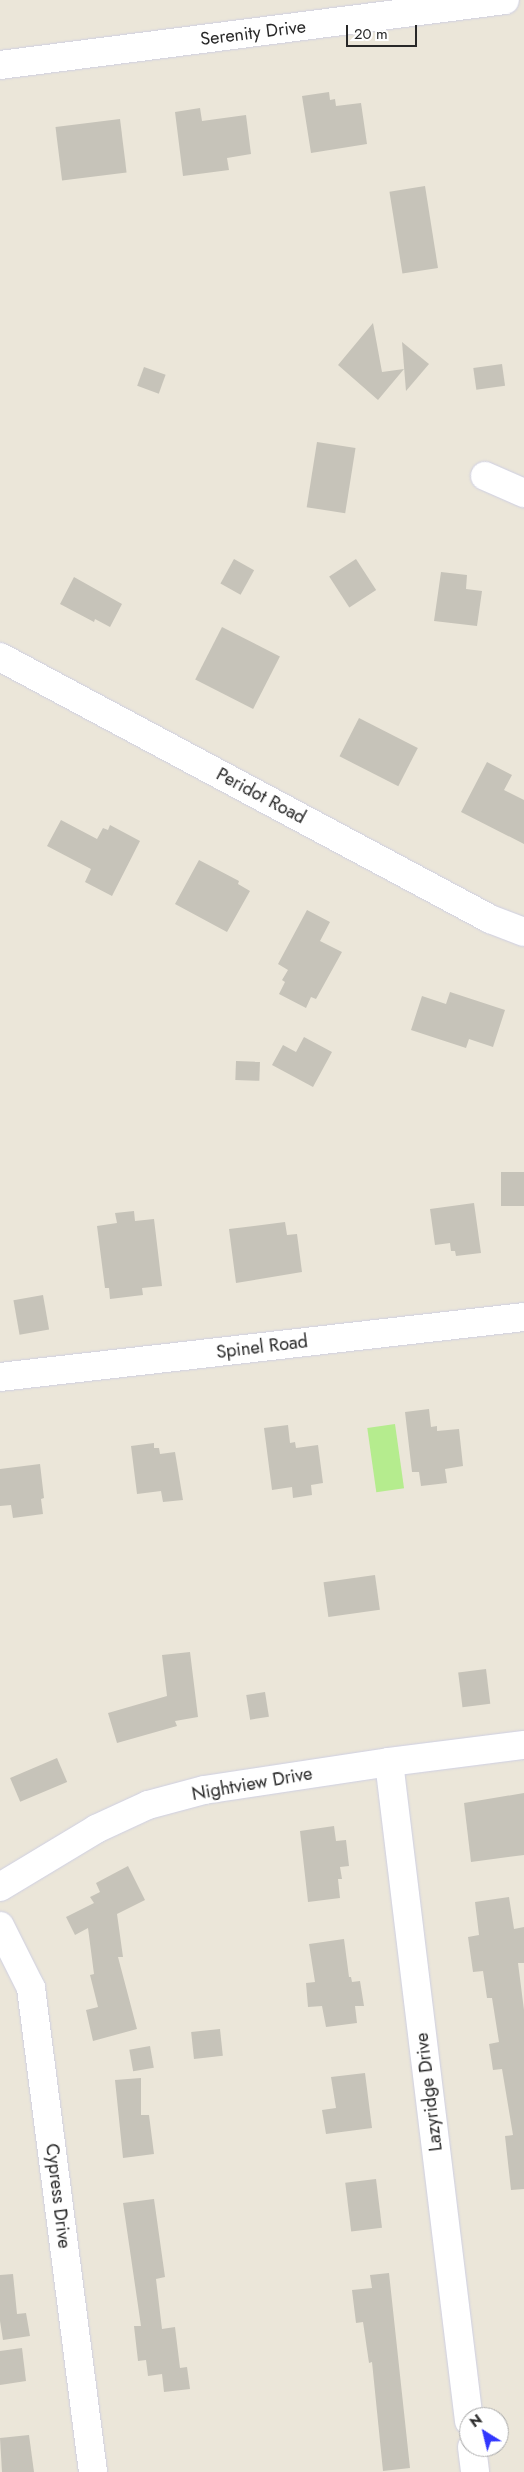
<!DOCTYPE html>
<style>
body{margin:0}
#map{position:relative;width:524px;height:2472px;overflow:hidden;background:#ebe6d9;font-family:Jost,sans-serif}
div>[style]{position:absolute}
.pitch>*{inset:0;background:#b5ec8e;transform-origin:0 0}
.building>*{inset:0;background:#c6c3b9;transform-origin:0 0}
.roads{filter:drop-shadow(0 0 1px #cecfe2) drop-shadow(0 0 1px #cecfe2)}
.minor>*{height:28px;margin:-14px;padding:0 14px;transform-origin:14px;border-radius:14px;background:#fff}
span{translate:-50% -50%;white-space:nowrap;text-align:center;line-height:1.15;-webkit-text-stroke:4.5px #fff;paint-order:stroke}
.street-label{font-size:18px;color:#282828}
.north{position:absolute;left:459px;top:2407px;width:50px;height:50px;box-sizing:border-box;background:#fff;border:1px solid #a9a9a9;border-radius:50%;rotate:324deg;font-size:14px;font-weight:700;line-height:20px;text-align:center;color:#282828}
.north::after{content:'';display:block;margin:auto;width:18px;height:22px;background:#3237fe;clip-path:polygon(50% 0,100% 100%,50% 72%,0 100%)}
.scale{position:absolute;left:346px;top:25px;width:71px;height:22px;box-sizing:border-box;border:2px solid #282828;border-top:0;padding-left:6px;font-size:15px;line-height:18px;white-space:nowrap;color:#282828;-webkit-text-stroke:4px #fff;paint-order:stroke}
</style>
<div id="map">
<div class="pitch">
<div style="left:395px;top:1424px;width:65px;height:28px;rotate:82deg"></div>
</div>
<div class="building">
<div style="clip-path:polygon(329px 92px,330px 100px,335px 99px,336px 106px,361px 103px,367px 144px,311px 153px,302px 96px)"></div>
<div style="clip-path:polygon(200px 108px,202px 121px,246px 115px,251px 154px,227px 158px,229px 170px,183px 176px,175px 112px)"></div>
<div style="left:120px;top:119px;width:54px;height:65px;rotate:83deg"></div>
<div style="left:425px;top:186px;width:83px;height:36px;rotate:81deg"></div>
<div style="clip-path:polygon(373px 323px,382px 372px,404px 369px,378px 400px,338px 365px)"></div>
<div style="clip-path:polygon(402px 342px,429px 364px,406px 391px)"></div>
<div style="left:502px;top:364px;width:22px;height:29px;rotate:82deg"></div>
<div style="left:144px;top:367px;width:23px;height:20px;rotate:20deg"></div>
<div style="left:317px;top:442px;width:39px;height:66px;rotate:9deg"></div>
<div style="left:234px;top:559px;width:23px;height:28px;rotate:29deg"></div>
<div style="left:356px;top:559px;width:37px;height:32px;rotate:57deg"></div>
<div style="clip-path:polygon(441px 572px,467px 575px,466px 589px,482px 591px,477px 626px,434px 621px)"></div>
<div style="clip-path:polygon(74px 577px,122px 604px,110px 627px,95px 619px,94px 622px,60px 604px)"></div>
<div style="left:222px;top:627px;width:65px;height:59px;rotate:27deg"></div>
<div style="left:359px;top:718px;width:66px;height:43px;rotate:27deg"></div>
<div style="clip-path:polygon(487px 762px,512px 775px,504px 790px,524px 800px,524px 844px,461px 812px)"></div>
<div style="clip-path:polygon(61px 820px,97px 839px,103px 828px,108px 830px,110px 825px,140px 841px,112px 896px,85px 882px,91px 869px,47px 846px)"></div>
<div style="clip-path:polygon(199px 860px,239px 881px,238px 884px,250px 891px,227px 932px,175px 904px)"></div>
<div style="clip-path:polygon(307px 910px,330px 922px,320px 941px,342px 952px,316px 999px,311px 997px,306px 1008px,279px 994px,285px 982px,282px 980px,288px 970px,278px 964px)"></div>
<div style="clip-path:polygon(450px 992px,505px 1010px,493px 1047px,469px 1039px,466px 1048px,411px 1030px,422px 996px,446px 1004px)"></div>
<div style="clip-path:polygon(304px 1037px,332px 1052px,313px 1087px,272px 1065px,283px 1045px,296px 1052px)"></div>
<div style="left:236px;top:1061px;width:24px;height:19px;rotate:2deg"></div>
<div style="left:501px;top:1172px;width:23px;height:34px"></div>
<div style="clip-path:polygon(474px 1203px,481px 1253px,456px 1256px,455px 1251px,451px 1251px,450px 1243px,435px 1245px,430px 1209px)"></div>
<div style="clip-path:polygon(134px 1211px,135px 1221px,154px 1219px,162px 1286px,142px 1288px,143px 1295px,110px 1299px,109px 1288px,105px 1288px,97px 1226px,117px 1223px,115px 1213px)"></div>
<div style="clip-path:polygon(285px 1222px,287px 1235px,297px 1234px,302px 1272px,236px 1283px,229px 1229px)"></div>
<div style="left:43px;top:1295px;width:35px;height:30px;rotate:80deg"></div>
<div style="clip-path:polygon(429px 1409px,431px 1427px,437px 1426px,437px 1431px,459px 1429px,463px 1466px,445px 1469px,447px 1483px,421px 1486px,419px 1472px,412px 1472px,405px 1412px)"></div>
<div style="clip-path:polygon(288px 1425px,290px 1443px,295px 1442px,296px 1448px,318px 1445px,323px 1483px,311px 1485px,312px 1495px,293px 1498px,292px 1487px,272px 1490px,264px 1428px)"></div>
<div style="clip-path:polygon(154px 1443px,154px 1448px,159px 1448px,160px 1454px,175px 1452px,183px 1500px,163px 1502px,161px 1491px,137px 1494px,131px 1446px)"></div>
<div style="clip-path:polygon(40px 1464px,44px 1498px,41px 1499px,43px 1514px,13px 1518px,11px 1505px,0 1506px,0 1469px)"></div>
<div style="left:375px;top:1575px;width:35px;height:52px;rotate:82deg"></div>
<div style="clip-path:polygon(190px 1652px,198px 1717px,175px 1721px,177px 1726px,117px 1743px,108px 1713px,167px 1696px,162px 1655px)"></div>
<div style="left:486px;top:1669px;width:35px;height:28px;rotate:83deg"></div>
<div style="left:265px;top:1692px;width:25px;height:19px;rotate:81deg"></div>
<div style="left:57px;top:1758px;width:26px;height:51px;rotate:67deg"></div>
<div style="clip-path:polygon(524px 1793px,524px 1855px,471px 1862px,464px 1803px)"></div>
<div style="clip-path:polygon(334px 1826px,336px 1841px,346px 1840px,349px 1866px,340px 1867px,342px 1879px,338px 1879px,340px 1898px,308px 1902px,300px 1831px)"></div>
<div style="clip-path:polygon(128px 1866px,145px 1900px,117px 1914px,123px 1957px,118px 1957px,137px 2029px,93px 2041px,86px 2010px,98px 2007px,90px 1975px,94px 1974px,88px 1928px,75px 1935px,66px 1917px,94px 1903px,90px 1897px,100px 1892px,96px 1883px)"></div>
<div style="clip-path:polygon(509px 1897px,514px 1929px,524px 1927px,524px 1963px,518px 1963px,524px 2010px,524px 2189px,511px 2190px,505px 2136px,513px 2135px,502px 2069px,493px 2070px,489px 2044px,499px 2042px,492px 1998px,487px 1998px,483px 1971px,473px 1972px,468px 1937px,479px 1935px,475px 1902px)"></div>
<div style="clip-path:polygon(344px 1939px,349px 1977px,351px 1977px,352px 1982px,360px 1981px,364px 2006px,355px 2006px,357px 2023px,326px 2027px,322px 2006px,308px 2007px,306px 1983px,315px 1982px,309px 1944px)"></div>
<div style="left:220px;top:2029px;width:27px;height:29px;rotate:84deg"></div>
<div style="left:150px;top:2046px;width:22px;height:21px;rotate:80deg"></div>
<div style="clip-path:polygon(365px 2073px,372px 2128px,326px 2134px,322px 2110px,336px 2108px,331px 2077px)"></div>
<div style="clip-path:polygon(141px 2078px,141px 2115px,149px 2115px,154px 2154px,123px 2158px,115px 2080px)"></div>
<div style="left:376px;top:2179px;width:49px;height:31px;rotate:83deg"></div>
<div style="clip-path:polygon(154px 2199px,165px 2277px,156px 2279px,162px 2329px,175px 2327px,180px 2368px,187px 2367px,190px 2389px,164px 2392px,162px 2374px,148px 2376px,146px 2360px,138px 2361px,134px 2326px,141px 2326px,123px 2203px)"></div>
<div style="clip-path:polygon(389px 2273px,410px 2468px,383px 2471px,372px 2362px,369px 2363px,363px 2322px,356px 2323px,352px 2290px,372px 2288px,370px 2275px)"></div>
<div style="clip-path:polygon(13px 2274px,17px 2314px,26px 2313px,30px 2336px,3px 2340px,0 2321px,0 2275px)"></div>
<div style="clip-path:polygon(22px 2348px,26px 2381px,0 2385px,0 2351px)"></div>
<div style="clip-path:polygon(29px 2435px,34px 2472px,2px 2472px,0 2438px)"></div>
</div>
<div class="roads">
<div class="minor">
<div style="left:0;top:65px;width:509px;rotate:-7.33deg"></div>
<div style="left:485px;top:476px;width:43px;rotate:23.6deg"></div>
<div style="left:0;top:657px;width:556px;rotate:28.13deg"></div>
<div style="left:490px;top:919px;width:36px;rotate:21deg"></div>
<div style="left:0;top:1377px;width:527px;rotate:-6.53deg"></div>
<div style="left:389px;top:1762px;width:664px;rotate:83.08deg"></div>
<div style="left:0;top:1887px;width:112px;rotate:-31.1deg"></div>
<div style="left:96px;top:1829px;width:57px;rotate:-24.8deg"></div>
<div style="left:148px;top:1805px;width:58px;rotate:-15deg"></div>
<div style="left:204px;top:1790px;width:187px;rotate:-8.6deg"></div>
<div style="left:389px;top:1762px;width:136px;rotate:-7.2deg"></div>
<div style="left:0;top:1926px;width:69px;rotate:63.4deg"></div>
<div style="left:31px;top:1988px;width:488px;rotate:82.7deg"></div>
<div style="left:472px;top:2447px;width:25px;rotate:83deg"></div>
</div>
</div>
<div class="street-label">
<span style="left:253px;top:33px;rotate:-7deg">Serenity Drive</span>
<span style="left:261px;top:796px;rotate:28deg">Peridot Road</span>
<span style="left:262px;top:1347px;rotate:-7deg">Spinel Road</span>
<span style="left:252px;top:1784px;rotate:-10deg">Nightview Drive</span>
<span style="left:429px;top:2092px;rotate:-97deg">Lazyridge Drive</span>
<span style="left:58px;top:2196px;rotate:83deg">Cypress Drive</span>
</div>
<div class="north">N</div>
<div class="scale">20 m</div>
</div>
